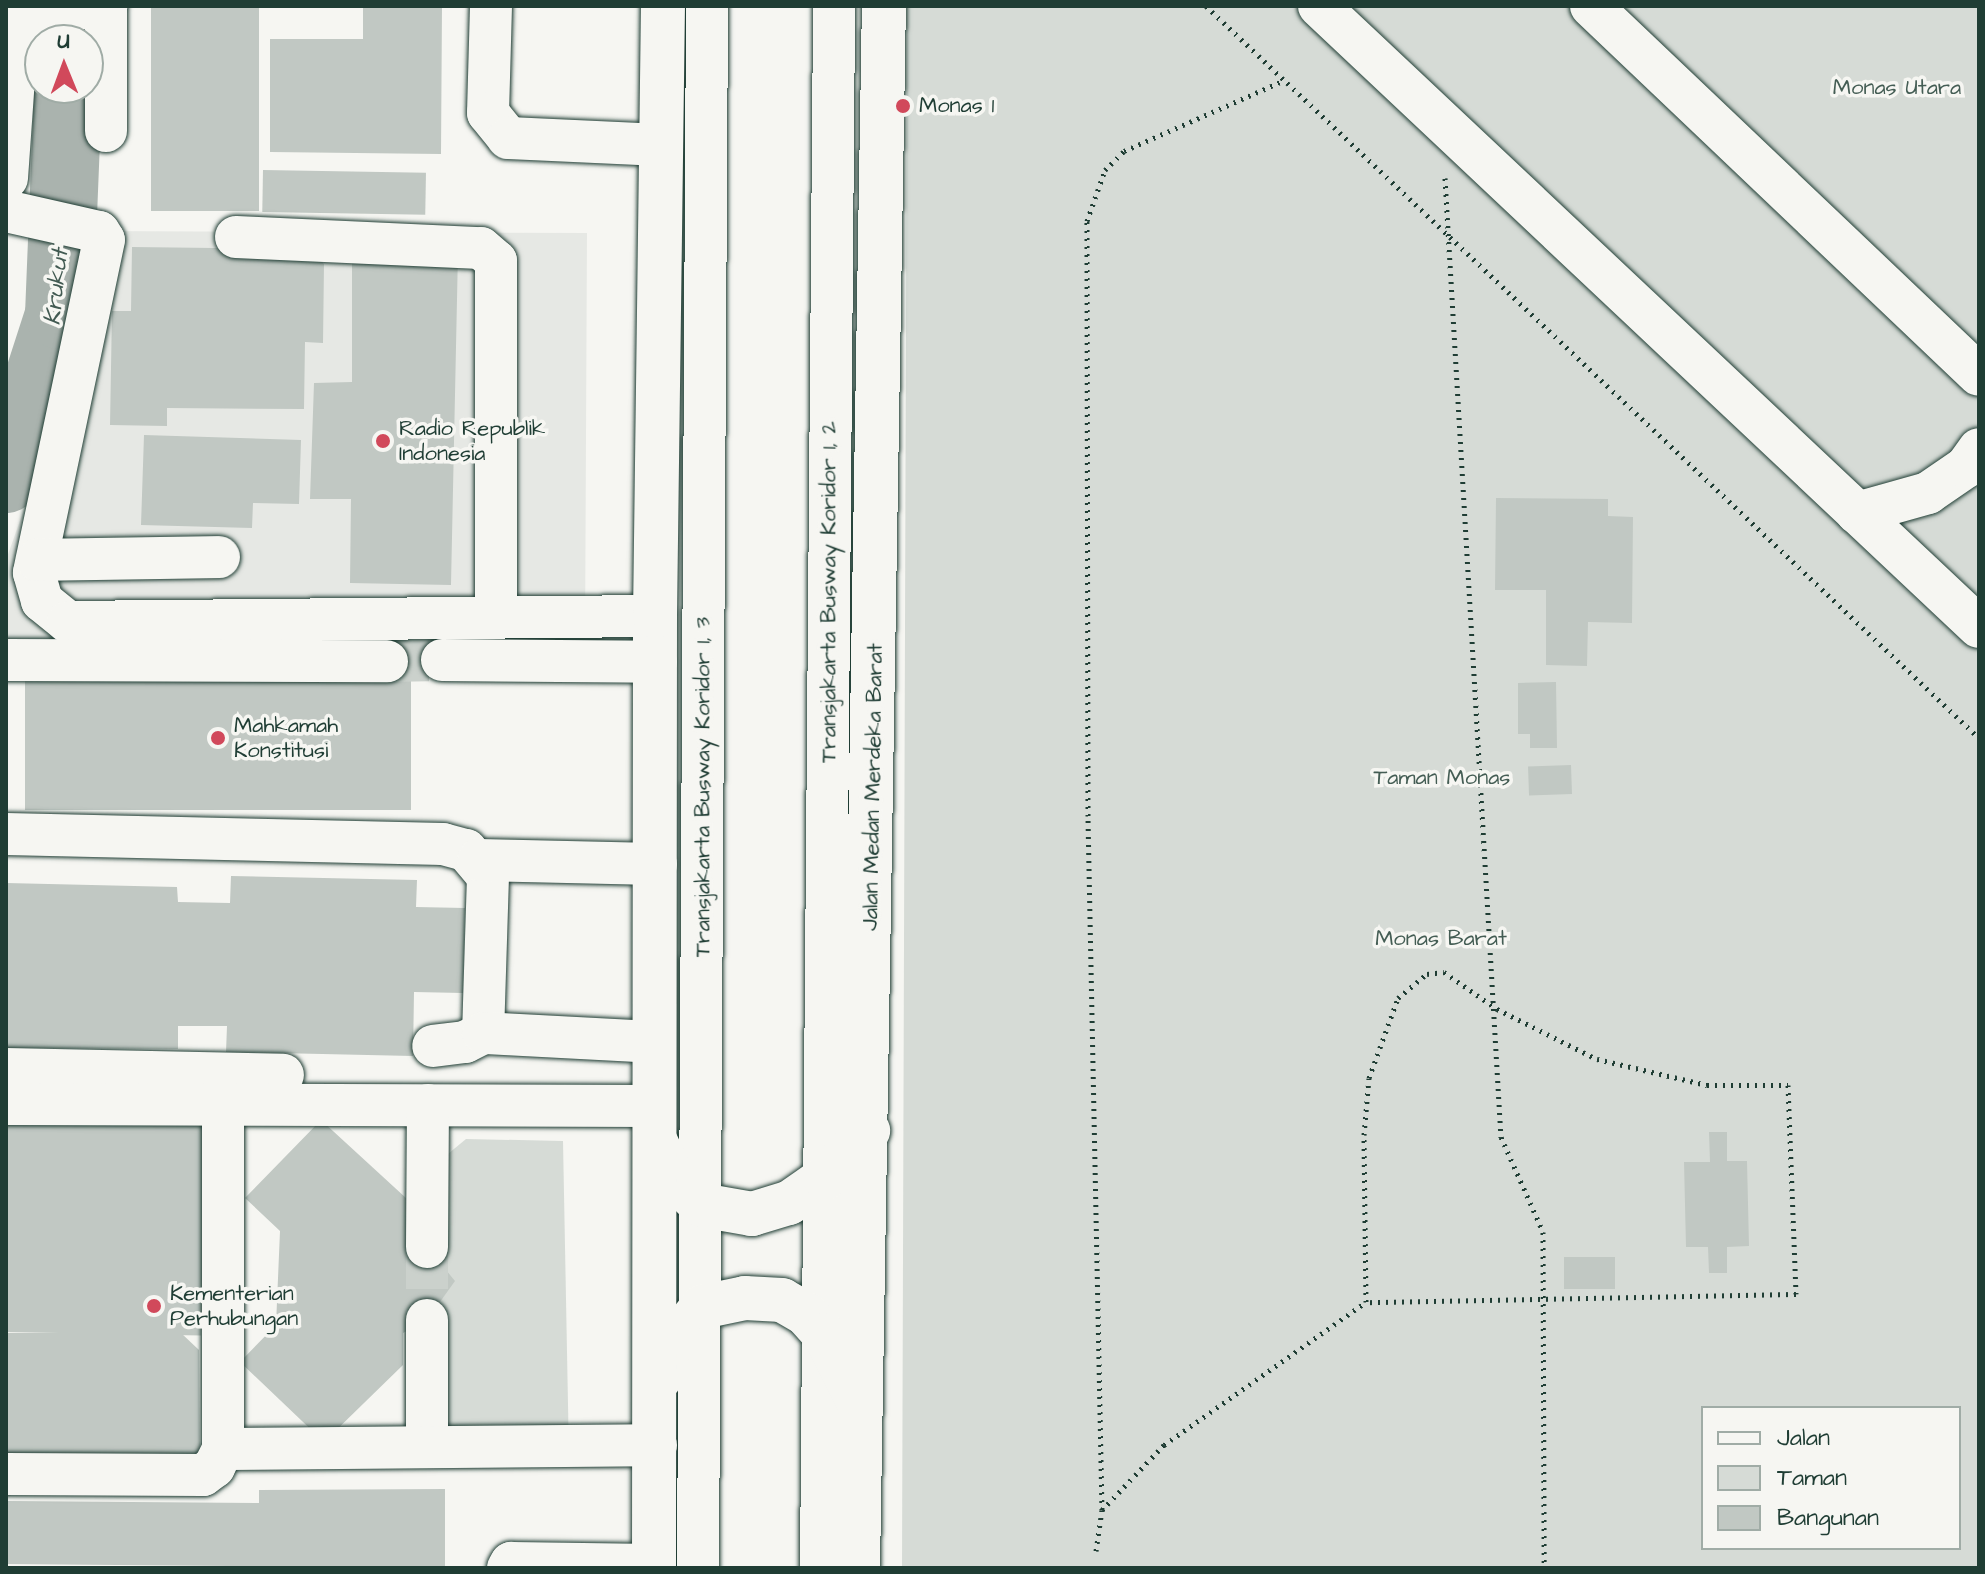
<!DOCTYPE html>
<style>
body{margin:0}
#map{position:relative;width:1985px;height:1574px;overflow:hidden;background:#f6f6f2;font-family:"Architects Daughter",sans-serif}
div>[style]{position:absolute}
.built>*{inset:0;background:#e6e8e4}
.green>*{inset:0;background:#d6dbd6}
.river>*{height:68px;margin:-34px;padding:0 34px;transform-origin:34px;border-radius:34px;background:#aab3ae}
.building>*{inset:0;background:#c1c8c3;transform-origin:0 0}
.minor-tunnel>*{height:42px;margin-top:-21px;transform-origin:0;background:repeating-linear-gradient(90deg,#cbd1cc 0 42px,transparent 0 63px)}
.path>*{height:5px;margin-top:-2.5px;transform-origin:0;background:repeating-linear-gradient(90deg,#1f3d34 0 2px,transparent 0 8px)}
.roads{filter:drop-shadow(0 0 2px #1f3d34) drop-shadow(0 0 2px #1f3d34)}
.minor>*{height:42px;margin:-21px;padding:0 21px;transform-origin:21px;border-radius:21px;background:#f6f6f2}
.major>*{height:44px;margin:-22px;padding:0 22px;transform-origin:22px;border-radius:22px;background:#f6f6f2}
.dots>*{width:22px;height:22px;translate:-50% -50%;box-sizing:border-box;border:4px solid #f6f6f2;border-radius:50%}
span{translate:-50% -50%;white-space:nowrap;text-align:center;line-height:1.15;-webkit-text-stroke:7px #f6f6f2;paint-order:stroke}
.park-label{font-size:22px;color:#445d54}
.poi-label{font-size:22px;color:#1f3d34}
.left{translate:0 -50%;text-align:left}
.street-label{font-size:22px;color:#1f3d34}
.water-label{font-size:24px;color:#425a52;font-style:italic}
.frame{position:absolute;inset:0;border:8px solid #1f3d34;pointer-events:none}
.legend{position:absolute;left:1701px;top:1406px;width:260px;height:144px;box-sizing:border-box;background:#f6f6f2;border:2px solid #a0aca6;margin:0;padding:10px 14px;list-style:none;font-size:24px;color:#1f3d34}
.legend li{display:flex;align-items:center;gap:16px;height:40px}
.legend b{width:40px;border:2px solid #a0aca6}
.north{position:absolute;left:24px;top:24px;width:80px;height:80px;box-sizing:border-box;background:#f6f6f2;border:2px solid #a0aca6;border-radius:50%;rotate:359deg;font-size:22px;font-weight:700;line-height:32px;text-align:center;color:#1f3d34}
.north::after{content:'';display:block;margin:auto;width:28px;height:36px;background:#d1495b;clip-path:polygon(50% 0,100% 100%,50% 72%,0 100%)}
</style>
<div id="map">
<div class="built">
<div style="clip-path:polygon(89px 231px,587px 233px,585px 645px,6px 644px,6px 560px,31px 490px)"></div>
</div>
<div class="green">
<div style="clip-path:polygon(evenodd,907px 6px,1979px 6px,1979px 1568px,902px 1568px,907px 6px,1703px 1408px,1959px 1408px,1959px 1548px,1703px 1548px,1703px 1408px)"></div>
<div style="clip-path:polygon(466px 1139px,563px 1141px,569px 1457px,430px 1423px,431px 1168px)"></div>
</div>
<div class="river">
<div style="left:69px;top:40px;width:34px;rotate:-87deg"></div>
<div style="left:6px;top:479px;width:172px;rotate:-72.1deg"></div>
<div style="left:59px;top:315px;width:227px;rotate:-87.7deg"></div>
</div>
<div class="building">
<div style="left:151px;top:6px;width:108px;height:205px"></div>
<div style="clip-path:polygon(363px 6px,442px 6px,441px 154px,270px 152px,270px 39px,363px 39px)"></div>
<div style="left:263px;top:170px;width:163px;height:42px;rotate:1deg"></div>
<div style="clip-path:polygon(132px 247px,310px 249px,324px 264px,323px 343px,305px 342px,304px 409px,167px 408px,167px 426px,110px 425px,112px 311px,131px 311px)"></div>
<div style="clip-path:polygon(352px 252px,458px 252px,451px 585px,350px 583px,351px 499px,310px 499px,314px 383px,352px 382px)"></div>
<div style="clip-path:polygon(144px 435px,301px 440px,299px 504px,253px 503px,252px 528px,141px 525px)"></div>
<div style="clip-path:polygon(1496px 498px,1608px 499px,1608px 516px,1633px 517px,1632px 623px,1588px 622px,1587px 666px,1546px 665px,1546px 590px,1495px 590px)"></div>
<div style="left:25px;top:664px;width:386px;height:146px"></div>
<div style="clip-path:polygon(1556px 682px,1557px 748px,1530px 748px,1530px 734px,1518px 734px,1518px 683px)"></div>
<div style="left:1571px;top:765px;width:29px;height:43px;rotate:88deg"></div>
<div style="clip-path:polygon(231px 876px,417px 880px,416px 907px,465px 908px,463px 993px,414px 992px,413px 1056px,226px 1052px,227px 1026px,178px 1026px,178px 1049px,6px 1048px,6px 883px,177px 887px,178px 902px,230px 903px)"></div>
<div style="left:6px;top:1106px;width:199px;height:226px;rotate:1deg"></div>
<div style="clip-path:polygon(321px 1120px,406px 1198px,406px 1234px,427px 1247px,455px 1281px,427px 1320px,403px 1333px,403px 1365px,324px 1442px,240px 1362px,276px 1325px,280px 1231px,245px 1198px)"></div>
<div style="clip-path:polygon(1709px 1132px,1727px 1132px,1727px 1161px,1747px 1161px,1749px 1246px,1727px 1247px,1727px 1273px,1709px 1273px,1708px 1247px,1686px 1247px,1684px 1162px,1710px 1162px)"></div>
<div style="left:1564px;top:1257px;width:51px;height:32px"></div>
<div style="clip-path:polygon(6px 1333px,181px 1333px,199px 1350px,200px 1459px,6px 1471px)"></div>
<div style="clip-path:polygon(445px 1489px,445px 1568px,6px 1564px,6px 1501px,259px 1503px,259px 1490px)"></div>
</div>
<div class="minor-tunnel">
<div style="left:387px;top:661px;width:55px;rotate:-1deg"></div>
<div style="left:427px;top:1247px;width:73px;rotate:90deg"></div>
</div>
<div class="path">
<div style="left:1206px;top:6px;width:1065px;rotate:43.44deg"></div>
<div style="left:1445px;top:178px;width:961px;rotate:86.66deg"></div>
<div style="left:1501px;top:1137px;width:104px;rotate:66.1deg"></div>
<div style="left:1543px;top:1232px;width:336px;rotate:89.8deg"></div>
<div style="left:1102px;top:1510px;width:90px;rotate:-46.4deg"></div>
<div style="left:1164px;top:1445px;width:247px;rotate:-35.3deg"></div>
<div style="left:1366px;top:1302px;width:167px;rotate:-90.7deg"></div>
<div style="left:1364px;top:1135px;width:57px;rotate:-85deg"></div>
<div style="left:1369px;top:1078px;width:85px;rotate:-70.1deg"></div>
<div style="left:1398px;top:998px;width:38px;rotate:-40deg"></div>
<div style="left:1427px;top:974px;width:17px;rotate:-7deg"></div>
<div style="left:1444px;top:972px;width:65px;rotate:34.9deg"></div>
<div style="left:1497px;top:1009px;width:112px;rotate:26.6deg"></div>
<div style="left:1597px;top:1059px;width:113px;rotate:13.3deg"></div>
<div style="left:1707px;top:1085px;width:81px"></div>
<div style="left:1788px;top:1085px;width:209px;rotate:87.8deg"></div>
<div style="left:1796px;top:1294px;width:430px;rotate:178.9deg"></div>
<div style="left:1096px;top:1551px;width:41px;rotate:-81.7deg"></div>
<div style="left:1102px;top:1510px;width:694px;rotate:-91.16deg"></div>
<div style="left:1088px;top:816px;width:595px;rotate:-90.1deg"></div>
<div style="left:1087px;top:221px;width:54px;rotate:-70.6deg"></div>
<div style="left:1105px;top:170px;width:27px;rotate:-45deg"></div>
<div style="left:1124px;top:151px;width:174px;rotate:-23.8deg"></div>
</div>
<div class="roads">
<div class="minor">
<div style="left:491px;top:6px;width:107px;rotate:91.6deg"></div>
<div style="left:488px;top:113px;width:32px;rotate:51deg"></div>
<div style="left:508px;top:138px;width:154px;rotate:2.6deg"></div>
<div style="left:1319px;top:6px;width:906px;rotate:43.26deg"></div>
<div style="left:1591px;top:6px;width:535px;rotate:43.56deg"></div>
<div style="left:6px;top:17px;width:101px;rotate:-6.3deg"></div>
<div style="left:106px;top:6px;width:125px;rotate:90deg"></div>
<div style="left:6px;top:211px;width:95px;rotate:12.7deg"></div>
<div style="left:99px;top:232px;width:9px;rotate:58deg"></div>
<div style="left:104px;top:240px;width:340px;rotate:101.9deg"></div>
<div style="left:34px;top:573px;width:29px;rotate:74deg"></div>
<div style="left:42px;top:601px;width:33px;rotate:39deg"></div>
<div style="left:68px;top:622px;width:587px;rotate:-0.59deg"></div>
<div style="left:236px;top:237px;width:245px;rotate:2.6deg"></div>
<div style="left:481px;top:248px;width:20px;rotate:41deg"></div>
<div style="left:496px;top:261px;width:356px;rotate:90deg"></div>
<div style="left:1857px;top:513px;width:74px;rotate:-15.7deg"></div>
<div style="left:1928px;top:493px;width:46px;rotate:-34.4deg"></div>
<div style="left:1966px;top:467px;width:22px;rotate:-54deg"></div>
<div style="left:37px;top:560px;width:182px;rotate:-0.9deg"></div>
<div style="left:6px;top:660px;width:381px;rotate:0.2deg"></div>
<div style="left:442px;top:660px;width:214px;rotate:0.5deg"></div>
<div style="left:6px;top:834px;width:437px;rotate:1.3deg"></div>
<div style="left:443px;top:844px;width:24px;rotate:15deg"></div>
<div style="left:466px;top:850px;width:34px;rotate:50deg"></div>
<div style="left:488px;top:876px;width:157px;rotate:91.8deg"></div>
<div style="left:483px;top:1033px;width:20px;rotate:153deg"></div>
<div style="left:465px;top:1042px;width:32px;rotate:173deg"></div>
<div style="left:478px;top:860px;width:178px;rotate:1.3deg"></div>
<div style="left:483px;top:1033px;width:172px;rotate:3deg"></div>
<div style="left:6px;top:1069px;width:277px;rotate:1.2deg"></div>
<div style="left:6px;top:1104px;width:647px;rotate:0.18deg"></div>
<div style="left:427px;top:1247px;width:142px;rotate:-89.6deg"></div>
<div style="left:427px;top:1447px;width:127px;rotate:-90deg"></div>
<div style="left:223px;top:1449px;width:433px;rotate:-0.5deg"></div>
<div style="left:6px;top:1474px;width:197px;rotate:0.3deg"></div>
<div style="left:203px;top:1475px;width:14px;rotate:-36deg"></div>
<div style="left:214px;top:1467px;width:20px;rotate:-63deg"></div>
<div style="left:223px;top:1449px;width:345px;rotate:-90deg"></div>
<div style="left:508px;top:1568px;width:6px;rotate:-59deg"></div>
<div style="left:511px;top:1563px;width:143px;rotate:0.8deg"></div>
<div style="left:698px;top:1568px;width:1562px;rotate:-89.67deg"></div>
<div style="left:821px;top:1568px;width:1562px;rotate:-89.52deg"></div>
</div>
<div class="major">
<div style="left:6px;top:178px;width:172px;rotate:-86deg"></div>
<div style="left:655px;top:1140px;width:40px;rotate:65deg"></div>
<div style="left:672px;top:1176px;width:41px;rotate:45deg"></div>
<div style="left:701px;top:1205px;width:52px;rotate:10deg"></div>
<div style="left:752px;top:1214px;width:39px;rotate:-17deg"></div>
<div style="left:789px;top:1203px;width:44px;rotate:-34.8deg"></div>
<div style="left:825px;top:1178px;width:64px;rotate:-47.5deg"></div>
<div style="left:660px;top:1378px;width:29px;rotate:-74deg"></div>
<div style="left:668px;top:1350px;width:55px;rotate:-51.7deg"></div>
<div style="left:702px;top:1307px;width:44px;rotate:-11.8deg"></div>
<div style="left:745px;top:1298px;width:37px;rotate:3deg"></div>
<div style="left:782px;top:1300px;width:28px;rotate:30deg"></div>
<div style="left:806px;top:1314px;width:28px;rotate:48deg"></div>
<div style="left:825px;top:1335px;width:74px;rotate:63.4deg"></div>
<div style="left:654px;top:1568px;width:952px;rotate:-89.94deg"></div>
<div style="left:655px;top:616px;width:610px;rotate:-89.25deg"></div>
<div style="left:858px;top:1568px;width:1562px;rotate:-89.05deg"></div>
</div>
</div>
<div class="dots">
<div style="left:903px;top:106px;background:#d1495b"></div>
<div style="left:383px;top:441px;background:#d1495b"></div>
<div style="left:218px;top:738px;background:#d1495b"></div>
<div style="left:154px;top:1306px;background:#d1495b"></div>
</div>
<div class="park-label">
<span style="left:1897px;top:88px">Monas Utara</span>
<span style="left:1442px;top:778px">Taman Monas</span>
<span style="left:1441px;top:939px">Monas Barat</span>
</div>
<div class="poi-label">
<span class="left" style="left:919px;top:106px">Monas 1</span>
<span class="left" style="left:399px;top:441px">Radio Republik<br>Indonesia</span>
<span class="left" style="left:234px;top:738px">Mahkamah<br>Konstitusi</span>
<span class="left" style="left:170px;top:1306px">Kementerian<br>Perhubungan</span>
</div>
<div class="street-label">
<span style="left:829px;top:592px;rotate:-90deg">Transjakarta Busway Koridor 1, 2</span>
<span style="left:703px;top:787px;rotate:-90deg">Transjakarta Busway Koridor 1, 3</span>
<span style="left:873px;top:787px;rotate:-89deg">Jalan Medan Merdeka Barat</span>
</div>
<div class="water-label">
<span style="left:57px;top:287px;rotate:-84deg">Krukut</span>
</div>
<div class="frame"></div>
<ul class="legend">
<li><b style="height:10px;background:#f6f6f2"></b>Jalan</li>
<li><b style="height:22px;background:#d6dbd6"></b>Taman</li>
<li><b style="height:22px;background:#c1c8c3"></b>Bangunan</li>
</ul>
<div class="north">U</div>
</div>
